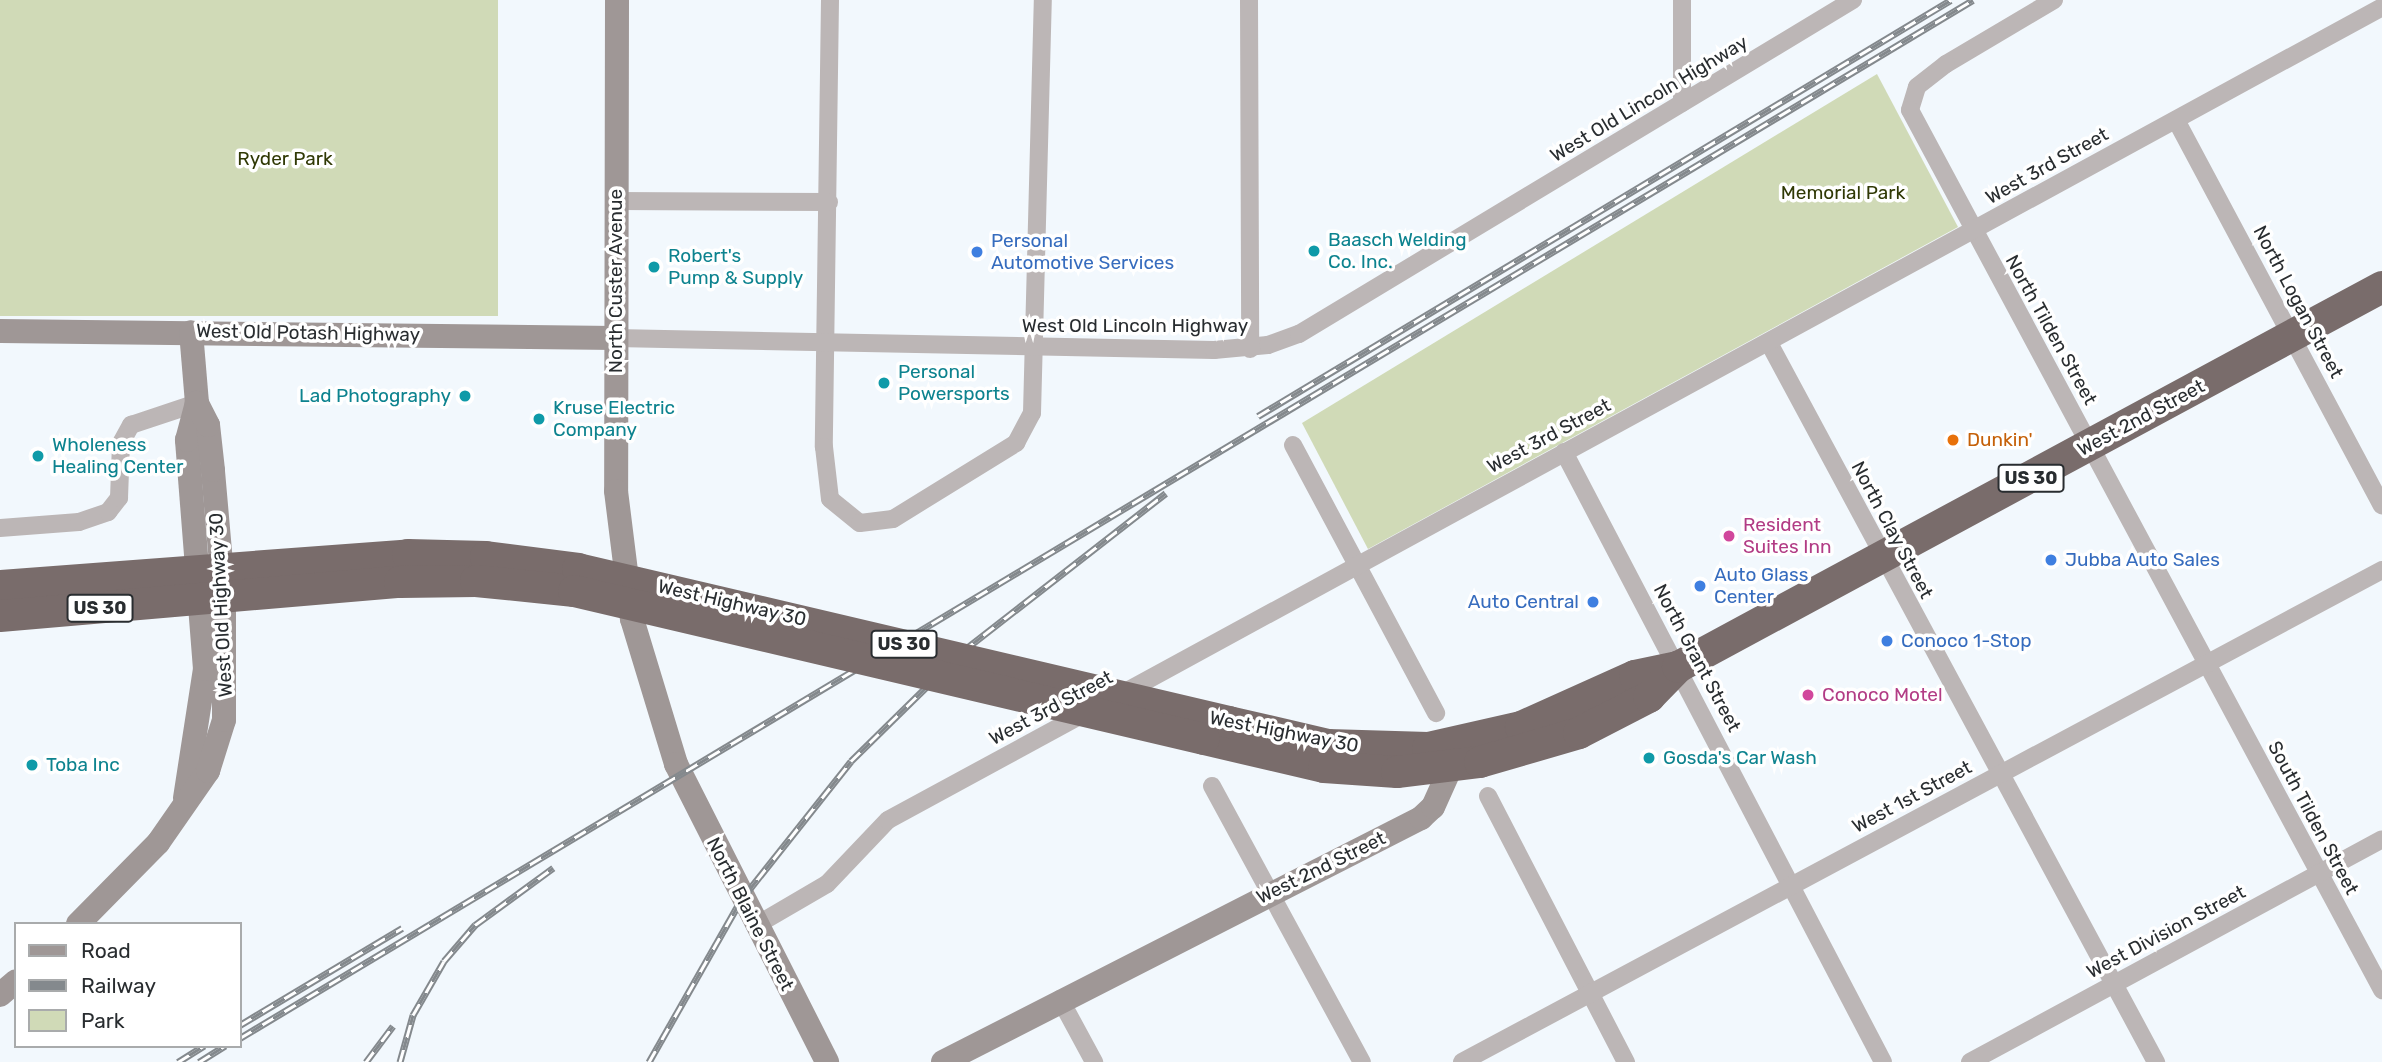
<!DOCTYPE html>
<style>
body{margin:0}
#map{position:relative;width:2382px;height:1062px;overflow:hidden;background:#f2f8fd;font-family:Rubik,sans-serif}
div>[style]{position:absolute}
.green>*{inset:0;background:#d0dab7;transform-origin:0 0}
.street>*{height:18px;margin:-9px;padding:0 9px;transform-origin:9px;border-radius:9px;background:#bcb6b6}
.secondary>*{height:24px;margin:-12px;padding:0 12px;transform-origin:12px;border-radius:12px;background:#9f9796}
.highway>*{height:32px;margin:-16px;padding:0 16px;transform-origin:16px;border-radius:16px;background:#796c6b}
.rail>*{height:7px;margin-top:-3.5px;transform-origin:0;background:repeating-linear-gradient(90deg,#fff 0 13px,#84898d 0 26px);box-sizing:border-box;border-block:2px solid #84898d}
.highway-bridge>*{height:32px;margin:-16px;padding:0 16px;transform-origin:16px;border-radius:16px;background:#796c6b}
.dots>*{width:19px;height:19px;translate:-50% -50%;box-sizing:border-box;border:4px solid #fff;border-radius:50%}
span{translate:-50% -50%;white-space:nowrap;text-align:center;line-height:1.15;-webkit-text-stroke:7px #fff;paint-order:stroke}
.shield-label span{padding:2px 5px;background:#fff;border:2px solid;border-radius:5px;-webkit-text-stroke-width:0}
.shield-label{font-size:18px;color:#292d30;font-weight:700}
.street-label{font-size:19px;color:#292d30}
.park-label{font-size:19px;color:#303905}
.culture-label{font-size:19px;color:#0d838f}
.left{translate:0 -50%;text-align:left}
.right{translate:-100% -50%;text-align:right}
.shop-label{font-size:19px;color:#366cbe}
.food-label{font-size:19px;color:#c56008}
.hotel-label{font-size:19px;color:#b23c85}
.legend{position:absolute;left:14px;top:922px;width:228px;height:126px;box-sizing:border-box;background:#fff;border:2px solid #a9abac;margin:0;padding:9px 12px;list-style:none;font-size:21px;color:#292d30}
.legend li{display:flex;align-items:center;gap:14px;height:35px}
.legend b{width:35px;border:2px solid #a9abac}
</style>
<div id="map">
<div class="green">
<div style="left:0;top:0;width:498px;height:316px"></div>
<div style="clip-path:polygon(1877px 74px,1958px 227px,1368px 549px,1302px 423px)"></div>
</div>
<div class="street">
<div style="left:830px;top:0;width:447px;rotate:90.8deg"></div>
<div style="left:824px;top:447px;width:52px;rotate:83.4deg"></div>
<div style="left:830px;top:499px;width:38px;rotate:39deg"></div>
<div style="left:860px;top:523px;width:33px;rotate:-7deg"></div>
<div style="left:893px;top:519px;width:145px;rotate:-31.7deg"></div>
<div style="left:1016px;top:443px;width:34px;rotate:-62deg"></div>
<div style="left:1032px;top:413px;width:413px;rotate:-88.5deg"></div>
<div style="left:1249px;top:0;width:349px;rotate:89.8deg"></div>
<div style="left:1682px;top:0;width:103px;rotate:90deg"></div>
<div style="left:2054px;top:0;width:126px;rotate:149.3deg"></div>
<div style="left:1946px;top:64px;width:37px;rotate:142deg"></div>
<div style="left:1917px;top:87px;width:24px;rotate:107deg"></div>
<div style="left:1910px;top:110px;width:999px;rotate:61.79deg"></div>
<div style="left:2176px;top:120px;width:437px;rotate:61.9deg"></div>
<div style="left:616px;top:201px;width:213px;rotate:0.3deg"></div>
<div style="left:615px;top:338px;width:599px;rotate:1.15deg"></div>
<div style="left:1214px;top:350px;width:54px;rotate:-5.3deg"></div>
<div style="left:1268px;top:345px;width:33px;rotate:-20deg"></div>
<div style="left:1299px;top:334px;width:647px;rotate:-31.09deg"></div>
<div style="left:1769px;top:343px;width:817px;rotate:61.71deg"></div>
<div style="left:1293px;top:445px;width:304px;rotate:61.9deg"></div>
<div style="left:1564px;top:452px;width:688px;rotate:62.39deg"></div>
<div style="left:0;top:528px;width:79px;rotate:-4.3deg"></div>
<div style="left:79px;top:522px;width:31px;rotate:-19deg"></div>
<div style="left:108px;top:512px;width:18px;rotate:-52deg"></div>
<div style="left:119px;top:498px;width:55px;rotate:-87.9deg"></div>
<div style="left:121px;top:443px;width:21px;rotate:-61deg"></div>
<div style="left:131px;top:425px;width:70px;rotate:-18.4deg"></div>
<div style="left:1118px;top:696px;width:1440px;rotate:-28.59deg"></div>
<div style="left:1212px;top:786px;width:314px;rotate:61.5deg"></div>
<div style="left:1488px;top:796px;width:300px;rotate:62.6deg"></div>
<div style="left:755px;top:926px;width:83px;rotate:-30.3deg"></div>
<div style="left:827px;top:884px;width:88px;rotate:-46.4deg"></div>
<div style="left:888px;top:820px;width:226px;rotate:-28.5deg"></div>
<div style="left:1060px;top:999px;width:72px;rotate:61.6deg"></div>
<div style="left:1462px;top:1062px;width:1043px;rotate:-28.14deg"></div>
<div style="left:1970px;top:1062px;width:468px;rotate:-28.4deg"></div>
</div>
<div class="secondary">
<div style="left:617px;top:0;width:491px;rotate:90.1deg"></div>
<div style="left:616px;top:491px;width:129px;rotate:82.9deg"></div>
<div style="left:632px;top:619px;width:152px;rotate:73.1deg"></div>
<div style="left:676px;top:764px;width:334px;rotate:63.1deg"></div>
<div style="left:0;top:331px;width:615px;rotate:0.65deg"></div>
<div style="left:185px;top:798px;width:131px;rotate:-81.2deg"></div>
<div style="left:205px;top:669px;width:230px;rotate:-94.5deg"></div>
<div style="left:187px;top:440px;width:38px;rotate:-75deg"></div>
<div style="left:197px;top:403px;width:71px;rotate:-94.8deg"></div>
<div style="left:78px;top:924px;width:114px;rotate:-45.4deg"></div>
<div style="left:158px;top:843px;width:88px;rotate:-55.2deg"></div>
<div style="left:208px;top:771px;width:53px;rotate:-72.6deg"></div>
<div style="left:224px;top:720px;width:123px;rotate:-90deg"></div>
<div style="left:224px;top:597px;width:127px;rotate:-95deg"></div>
<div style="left:213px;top:470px;width:45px;rotate:-96.3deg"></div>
<div style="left:208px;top:425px;width:25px;rotate:-117deg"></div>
<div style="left:0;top:995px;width:21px;rotate:-41deg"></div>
<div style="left:943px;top:1062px;width:537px;rotate:-27.04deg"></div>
<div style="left:1421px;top:818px;width:16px;rotate:-43deg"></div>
<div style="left:1433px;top:807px;width:44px;rotate:-65.8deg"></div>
</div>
<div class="highway">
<div style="left:0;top:586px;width:409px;rotate:-4.3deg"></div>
<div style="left:408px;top:555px;width:78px;rotate:1.5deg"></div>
<div style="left:486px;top:557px;width:93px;rotate:7.4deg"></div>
<div style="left:0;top:616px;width:401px;rotate:-4.9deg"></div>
<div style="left:400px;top:582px;width:76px;rotate:-0.8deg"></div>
<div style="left:476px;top:581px;width:99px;rotate:5.8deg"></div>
<div style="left:1229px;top:722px;width:102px;rotate:13.1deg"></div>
<div style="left:1328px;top:745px;width:100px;rotate:1.7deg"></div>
<div style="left:1428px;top:748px;width:95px;rotate:-12.7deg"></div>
<div style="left:1521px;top:727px;width:125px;rotate:-24.1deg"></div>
<div style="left:1635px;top:676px;width:44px;rotate:-11.8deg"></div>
<div style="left:1204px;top:739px;width:123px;rotate:13.1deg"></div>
<div style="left:1324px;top:767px;width:73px;rotate:3.9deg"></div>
<div style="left:1397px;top:772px;width:84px;rotate:-6.9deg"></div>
<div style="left:1480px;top:762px;width:103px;rotate:-16.3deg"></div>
<div style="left:1579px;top:733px;width:79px;rotate:-27.2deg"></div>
<div style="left:1649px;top:697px;width:42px;rotate:-46deg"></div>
<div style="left:1678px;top:667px;width:800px;rotate:-28.36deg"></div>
</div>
<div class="rail">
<div style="left:1258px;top:416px;width:808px;rotate:-30.98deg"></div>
<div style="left:240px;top:1025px;width:189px;rotate:-30.9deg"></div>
<div style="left:240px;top:1038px;width:2020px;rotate:-30.92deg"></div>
<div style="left:178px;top:1062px;width:31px;rotate:-32deg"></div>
<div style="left:199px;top:1062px;width:31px;rotate:-32deg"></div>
<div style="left:366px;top:1062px;width:45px;rotate:-53.1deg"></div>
<div style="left:400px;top:1062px;width:49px;rotate:-74.5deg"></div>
<div style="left:413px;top:1015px;width:62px;rotate:-60.1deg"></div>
<div style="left:444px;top:961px;width:48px;rotate:-49.3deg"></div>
<div style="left:475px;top:925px;width:97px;rotate:-36.2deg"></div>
<div style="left:649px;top:1062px;width:186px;rotate:-60.4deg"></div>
<div style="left:741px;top:900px;width:177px;rotate:-51.6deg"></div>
<div style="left:851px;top:761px;width:157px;rotate:-44.5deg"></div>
<div style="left:963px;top:651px;width:257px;rotate:-37.9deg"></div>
</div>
<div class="highway-bridge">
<div style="left:578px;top:569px;width:669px;rotate:13.23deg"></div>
<div style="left:574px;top:591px;width:647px;rotate:13.22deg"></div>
</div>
<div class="dots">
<div style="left:1314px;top:251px;background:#0f9aa8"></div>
<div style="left:977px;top:252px;background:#3f7fe0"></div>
<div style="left:654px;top:267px;background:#0f9aa8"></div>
<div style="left:884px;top:383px;background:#0f9aa8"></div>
<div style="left:465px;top:396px;background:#0f9aa8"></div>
<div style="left:539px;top:419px;background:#0f9aa8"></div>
<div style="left:1953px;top:440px;background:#e8710a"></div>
<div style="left:38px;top:456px;background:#0f9aa8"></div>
<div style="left:1729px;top:536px;background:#d1479c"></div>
<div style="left:2051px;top:560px;background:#3f7fe0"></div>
<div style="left:1700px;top:586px;background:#3f7fe0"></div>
<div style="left:1593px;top:602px;background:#3f7fe0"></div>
<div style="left:1887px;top:641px;background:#3f7fe0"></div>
<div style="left:1808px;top:695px;background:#d1479c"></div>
<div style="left:1649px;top:758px;background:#0f9aa8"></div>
<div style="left:32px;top:765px;background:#0f9aa8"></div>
</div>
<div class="shield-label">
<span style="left:2031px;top:478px">US 30</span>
<span style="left:100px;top:608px">US 30</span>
<span style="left:904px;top:644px">US 30</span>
</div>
<div class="street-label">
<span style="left:1649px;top:99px;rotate:-31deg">West Old Lincoln Highway</span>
<span style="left:2047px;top:166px;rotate:-29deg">West 3rd Street</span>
<span style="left:616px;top:281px;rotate:-90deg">North Custer Avenue</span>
<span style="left:2298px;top:302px;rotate:62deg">North Logan Street</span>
<span style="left:1135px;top:326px">West Old Lincoln Highway</span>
<span style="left:2051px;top:330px;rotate:61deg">North Tilden Street</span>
<span style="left:308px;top:333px;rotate:1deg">West Old Potash Highway</span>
<span style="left:2141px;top:418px;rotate:-28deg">West 2nd Street</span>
<span style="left:1549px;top:436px;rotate:-28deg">West 3rd Street</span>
<span style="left:1892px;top:530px;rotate:62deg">North Clay Street</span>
<span style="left:732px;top:603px;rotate:13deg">West Highway 30</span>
<span style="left:221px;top:605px;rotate:-93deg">West Old Highway 30</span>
<span style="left:1697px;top:658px;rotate:62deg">North Grant Street</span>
<span style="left:1051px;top:708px;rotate:-28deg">West 3rd Street</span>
<span style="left:1284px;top:732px;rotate:11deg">West Highway 30</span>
<span style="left:1912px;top:797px;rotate:-28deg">West 1st Street</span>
<span style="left:2313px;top:818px;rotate:62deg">South Tilden Street</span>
<span style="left:1321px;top:868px;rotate:-26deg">West 2nd Street</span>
<span style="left:750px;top:914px;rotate:63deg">North Blaine Street</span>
<span style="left:2166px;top:932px;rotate:-28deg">West Division Street</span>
</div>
<div class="park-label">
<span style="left:285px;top:159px">Ryder Park</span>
<span style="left:1843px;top:193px">Memorial Park</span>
</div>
<div class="culture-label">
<span class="left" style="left:1328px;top:251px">Baasch Welding<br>Co. Inc.</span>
<span class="left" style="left:668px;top:267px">Robert's<br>Pump &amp; Supply</span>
<span class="left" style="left:898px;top:383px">Personal<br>Powersports</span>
<span class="right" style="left:451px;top:396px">Lad Photography</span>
<span class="left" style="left:553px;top:419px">Kruse Electric<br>Company</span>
<span class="left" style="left:52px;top:456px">Wholeness<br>Healing Center</span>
<span class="left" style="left:1663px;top:758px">Gosda's Car Wash</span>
<span class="left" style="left:46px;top:765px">Toba Inc</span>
</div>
<div class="shop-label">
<span class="left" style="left:991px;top:252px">Personal<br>Automotive Services</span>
<span class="left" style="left:2065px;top:560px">Jubba Auto Sales</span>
<span class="left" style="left:1714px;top:586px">Auto Glass<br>Center</span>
<span class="right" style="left:1579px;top:602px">Auto Central</span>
<span class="left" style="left:1901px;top:641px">Conoco 1-Stop</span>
</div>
<div class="food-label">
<span class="left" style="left:1967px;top:440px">Dunkin'</span>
</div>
<div class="hotel-label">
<span class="left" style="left:1743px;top:536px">Resident<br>Suites Inn</span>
<span class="left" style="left:1822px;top:695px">Conoco Motel</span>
</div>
<ul class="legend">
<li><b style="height:9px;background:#9f9796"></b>Road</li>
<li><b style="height:9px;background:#84898d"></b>Railway</li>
<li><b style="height:19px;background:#d0dab7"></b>Park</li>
</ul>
</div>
